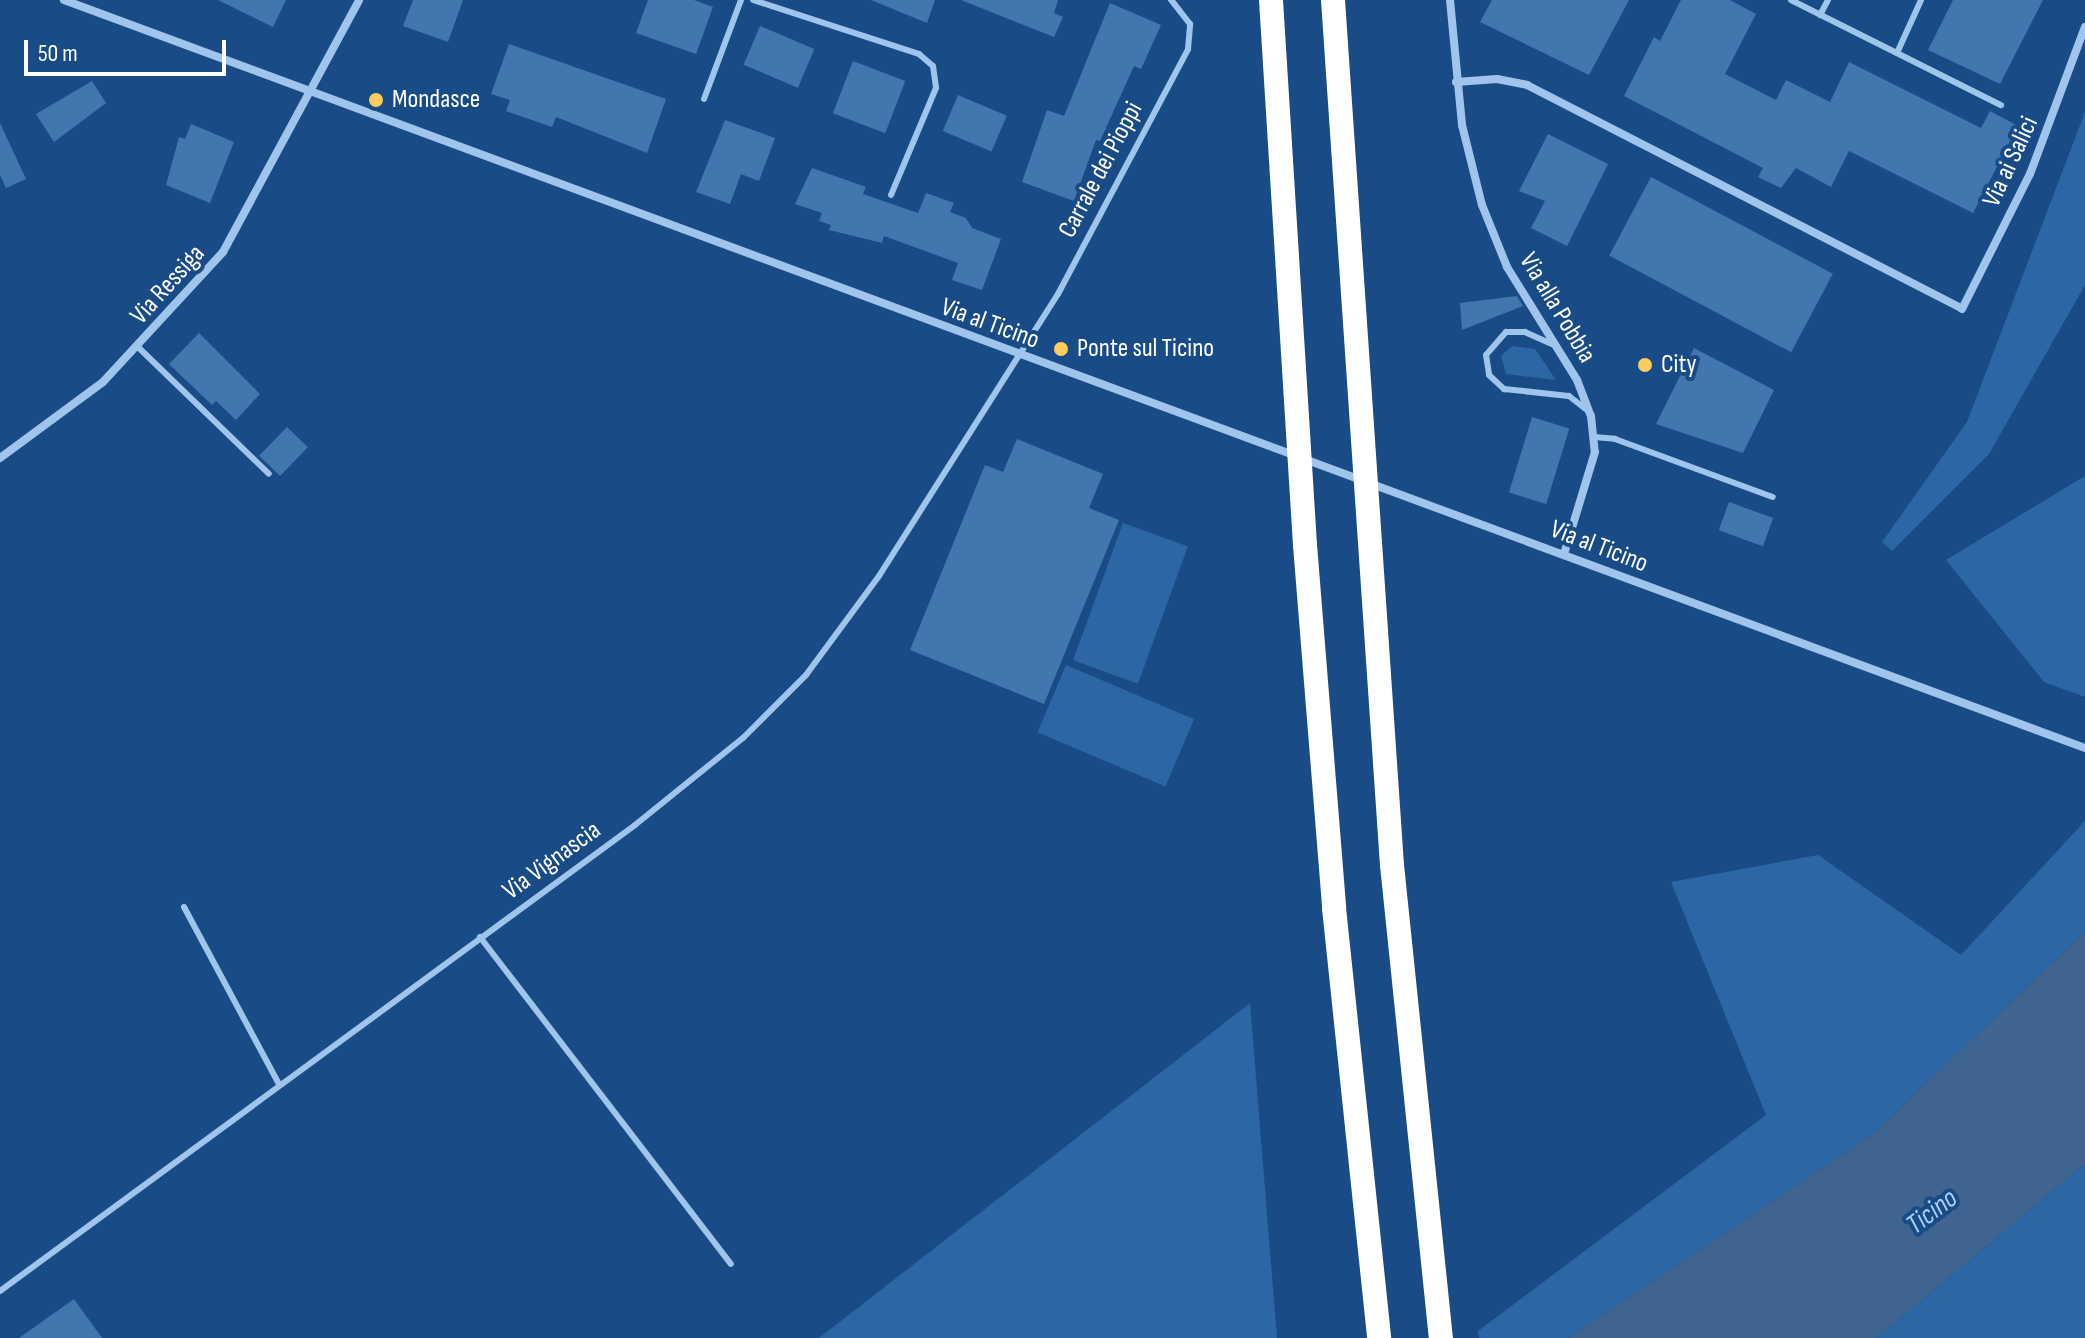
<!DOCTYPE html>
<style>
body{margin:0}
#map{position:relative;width:2085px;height:1338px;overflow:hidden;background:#194c86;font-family:"Sofia Sans Condensed",sans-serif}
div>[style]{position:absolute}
.green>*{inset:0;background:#2c66a4;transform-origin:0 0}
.water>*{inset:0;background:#3e648f}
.building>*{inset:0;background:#4176af;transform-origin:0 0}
.lane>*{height:6px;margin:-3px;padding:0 3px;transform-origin:3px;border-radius:3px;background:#a0c5ec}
.street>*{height:8px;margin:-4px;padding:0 4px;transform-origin:4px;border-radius:4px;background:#a0c5ec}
.highway>*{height:24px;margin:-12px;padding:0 12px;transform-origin:12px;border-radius:12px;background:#fff}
.dots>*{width:22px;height:22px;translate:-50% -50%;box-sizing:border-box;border:4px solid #194c86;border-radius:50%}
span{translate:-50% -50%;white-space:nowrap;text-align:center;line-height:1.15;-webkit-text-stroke:8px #194c86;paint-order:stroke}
.poi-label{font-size:26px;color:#fff}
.left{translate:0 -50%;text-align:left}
.street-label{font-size:26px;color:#fff}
.water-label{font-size:28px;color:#abcef4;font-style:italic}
.scale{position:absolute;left:24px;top:40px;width:202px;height:36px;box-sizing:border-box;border:4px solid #fff;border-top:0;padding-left:10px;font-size:24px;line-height:28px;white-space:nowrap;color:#fff;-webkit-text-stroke:6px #194c86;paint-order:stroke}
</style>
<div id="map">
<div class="green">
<div style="clip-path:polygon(2085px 112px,2085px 285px,1989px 454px,1892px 551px,1882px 542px,1967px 422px)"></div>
<div style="clip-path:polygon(1512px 346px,1535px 349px,1556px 380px,1506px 374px,1501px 356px)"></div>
<div style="clip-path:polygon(2085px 476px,2085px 697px,2044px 682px,1946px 560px)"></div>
<div style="left:1123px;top:523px;width:69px;height:146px;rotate:20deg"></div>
<div style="left:1066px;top:665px;width:139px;height:73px;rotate:23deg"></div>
<div style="clip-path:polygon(2085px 821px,2085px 932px,1873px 1134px,1568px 1338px,1479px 1338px,1478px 1331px,1766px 1115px,1671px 882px,1818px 855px,1961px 955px)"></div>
<div style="clip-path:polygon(1250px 1003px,1277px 1338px,819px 1338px)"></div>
<div style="clip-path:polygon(2085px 1164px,2085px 1338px,1877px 1338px)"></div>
</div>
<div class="water">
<div style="clip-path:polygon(2085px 932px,2085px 1164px,1877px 1338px,1568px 1338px,1873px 1134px)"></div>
</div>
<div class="building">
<div style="clip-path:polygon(218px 0,286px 0,273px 27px)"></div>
<div style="clip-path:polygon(413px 0,463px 0,448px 42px,403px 26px)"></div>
<div style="clip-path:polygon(648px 0,694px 0,713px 7px,696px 54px,636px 33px)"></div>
<div style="clip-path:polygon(871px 0,935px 0,927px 23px)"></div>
<div style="clip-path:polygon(961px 0,1058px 0,1054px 13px,1063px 17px,1054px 37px)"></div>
<div style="clip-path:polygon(1492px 0,1629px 0,1589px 75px,1480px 22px)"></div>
<div style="clip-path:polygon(1681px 0,1730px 0,1756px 14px,1725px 74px,1776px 100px,1786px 80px,1830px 102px,1849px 62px,1981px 128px,1990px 111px,2018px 126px,1973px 213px,1849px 151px,1831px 187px,1796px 168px,1781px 188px,1758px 177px,1763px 168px,1624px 96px,1654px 37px,1660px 41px)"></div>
<div style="clip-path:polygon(1953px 0,2043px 0,2000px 84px,1928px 50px)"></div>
<div style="clip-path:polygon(1110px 3px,1161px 25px,1141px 69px,1134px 66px,1100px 141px,1096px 140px,1074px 201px,1022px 182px,1047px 110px,1064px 116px)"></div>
<div style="left:760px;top:26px;width:59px;height:42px;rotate:23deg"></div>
<div style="clip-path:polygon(509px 44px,666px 99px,647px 153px,556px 117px,552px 127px,506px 111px,510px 100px,491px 94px)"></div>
<div style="left:853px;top:61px;width:56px;height:56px;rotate:21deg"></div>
<div style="clip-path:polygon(92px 81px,106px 103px,54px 142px,36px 114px)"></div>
<div style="left:958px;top:95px;width:53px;height:39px;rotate:23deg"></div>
<div style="clip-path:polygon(725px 120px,775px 138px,759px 181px,741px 174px,730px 204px,696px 192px)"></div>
<div style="clip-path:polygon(0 123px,26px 179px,6px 188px,0 175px)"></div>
<div style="clip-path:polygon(191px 124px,234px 142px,210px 203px,166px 185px,179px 137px,185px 139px)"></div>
<div style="clip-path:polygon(1548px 134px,1608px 164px,1567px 246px,1531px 228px,1545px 201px,1519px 191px)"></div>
<div style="clip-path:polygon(812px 168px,866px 187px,863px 194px,918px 213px,926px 193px,954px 203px,950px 212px,966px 218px,972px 228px,1001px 239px,982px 290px,952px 280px,958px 263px,884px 236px,882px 243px,829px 230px,831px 225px,819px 221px,822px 213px,795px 204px)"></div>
<div style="left:1651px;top:177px;width:206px;height:89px;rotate:28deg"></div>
<div style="clip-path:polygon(1517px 296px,1523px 306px,1462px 330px,1460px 303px)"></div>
<div style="clip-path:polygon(199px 333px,260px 394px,236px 420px,216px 401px,212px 405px,169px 364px)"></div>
<div style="clip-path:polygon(1694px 348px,1774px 390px,1743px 453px,1656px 424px)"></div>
<div style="left:1532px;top:417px;width:39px;height:79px;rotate:17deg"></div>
<div style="left:287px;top:427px;width:29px;height:40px;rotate:44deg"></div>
<div style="clip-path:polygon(1017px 439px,1103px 474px,1089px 508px,1119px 520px,1044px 704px,910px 650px,985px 465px,1003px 472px)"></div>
<div style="left:1729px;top:502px;width:47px;height:30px;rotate:20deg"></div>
<div style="clip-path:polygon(74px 1299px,102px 1338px,19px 1338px)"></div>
</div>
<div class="lane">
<div style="left:753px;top:0;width:175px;rotate:18deg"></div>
<div style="left:919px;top:54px;width:18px;rotate:41deg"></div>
<div style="left:933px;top:66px;width:22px;rotate:82deg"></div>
<div style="left:936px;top:88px;width:116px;rotate:112.8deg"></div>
<div style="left:1791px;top:0;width:235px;rotate:26.6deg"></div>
<div style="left:1820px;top:15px;width:17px;rotate:-62deg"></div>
<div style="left:1897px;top:53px;width:58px;rotate:-65.6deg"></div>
<div style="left:704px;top:99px;width:106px;rotate:-69.5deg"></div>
<div style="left:1554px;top:345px;width:32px;rotate:-156deg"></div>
<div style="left:1525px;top:332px;width:19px;rotate:180deg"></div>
<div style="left:1506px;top:332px;width:30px;rotate:131deg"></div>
<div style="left:1486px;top:355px;width:20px;rotate:81deg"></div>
<div style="left:1489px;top:375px;width:21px;rotate:43deg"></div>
<div style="left:1504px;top:389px;width:65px;rotate:6.1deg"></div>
<div style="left:1569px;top:396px;width:23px;rotate:38deg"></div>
<div style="left:138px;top:347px;width:182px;rotate:44.1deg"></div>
<div style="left:1594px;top:437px;width:21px;rotate:5deg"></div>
<div style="left:1615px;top:439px;width:168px;rotate:20.2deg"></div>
<div style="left:184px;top:907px;width:201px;rotate:61.8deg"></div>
<div style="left:480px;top:937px;width:412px;rotate:52.5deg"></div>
<div style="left:0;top:1291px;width:788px;rotate:-36.27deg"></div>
<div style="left:635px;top:825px;width:139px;rotate:-38.9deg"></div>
<div style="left:743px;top:738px;width:89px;rotate:-45deg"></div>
<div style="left:806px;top:675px;width:123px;rotate:-53.6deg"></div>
<div style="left:879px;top:576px;width:334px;rotate:-57.6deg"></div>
<div style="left:1058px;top:294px;width:277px;rotate:-62deg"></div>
<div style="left:1188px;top:49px;width:25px;rotate:-85deg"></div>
<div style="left:1190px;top:24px;width:31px;rotate:-128deg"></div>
</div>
<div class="street">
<div style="left:64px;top:0;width:2155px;rotate:20.31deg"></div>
<div style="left:1450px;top:0;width:126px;rotate:84.5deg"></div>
<div style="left:1462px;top:125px;width:82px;rotate:76deg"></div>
<div style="left:1482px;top:205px;width:67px;rotate:68deg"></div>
<div style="left:1507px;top:267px;width:133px;rotate:58.2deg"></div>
<div style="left:1577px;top:380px;width:39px;rotate:69deg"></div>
<div style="left:1591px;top:416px;width:36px;rotate:84deg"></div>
<div style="left:1595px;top:452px;width:107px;rotate:106.9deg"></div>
<div style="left:1456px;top:82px;width:41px;rotate:-4.2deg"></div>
<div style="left:1497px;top:79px;width:31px;rotate:11deg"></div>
<div style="left:1527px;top:85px;width:489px;rotate:27.2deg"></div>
<div style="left:1962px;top:309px;width:151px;rotate:-63.3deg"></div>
<div style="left:2030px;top:174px;width:157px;rotate:-69.5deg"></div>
<div style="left:0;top:458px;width:128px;rotate:-36.4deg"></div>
<div style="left:103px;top:382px;width:177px;rotate:-47.3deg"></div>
<div style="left:223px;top:252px;width:286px;rotate:-61.6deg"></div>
</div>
<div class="highway">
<div style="left:1271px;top:0;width:546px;rotate:86.43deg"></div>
<div style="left:1305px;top:545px;width:364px;rotate:85.4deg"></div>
<div style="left:1334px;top:908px;width:432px;rotate:84deg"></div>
<div style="left:1333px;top:0;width:867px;rotate:86.1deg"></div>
<div style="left:1392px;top:865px;width:476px;rotate:84.1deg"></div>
</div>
<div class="dots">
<div style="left:376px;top:100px;background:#ffcb5b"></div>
<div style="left:1061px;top:349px;background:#ffcb5b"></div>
<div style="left:1645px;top:365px;background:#ffcb5b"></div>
</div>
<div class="poi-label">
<span class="left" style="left:392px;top:100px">Mondasce</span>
<span class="left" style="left:1077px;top:349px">Ponte sul Ticino</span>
<span class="left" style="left:1661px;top:365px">City</span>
</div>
<div class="street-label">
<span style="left:2011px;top:162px;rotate:-65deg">Via ai Salici</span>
<span style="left:1101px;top:170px;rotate:-62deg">Carrale dei Pioppi</span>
<span style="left:168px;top:285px;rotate:-48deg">Via Ressiga</span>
<span style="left:1557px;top:308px;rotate:59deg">Via alla Pobbia</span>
<span style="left:990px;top:324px;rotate:20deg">Via al Ticino</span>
<span style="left:1599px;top:547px;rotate:21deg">Via al Ticino</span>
<span style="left:552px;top:861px;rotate:-36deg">Via Vignascia</span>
</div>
<div class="water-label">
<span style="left:1932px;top:1212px;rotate:-37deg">Ticino</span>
</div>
<div class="scale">50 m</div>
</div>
